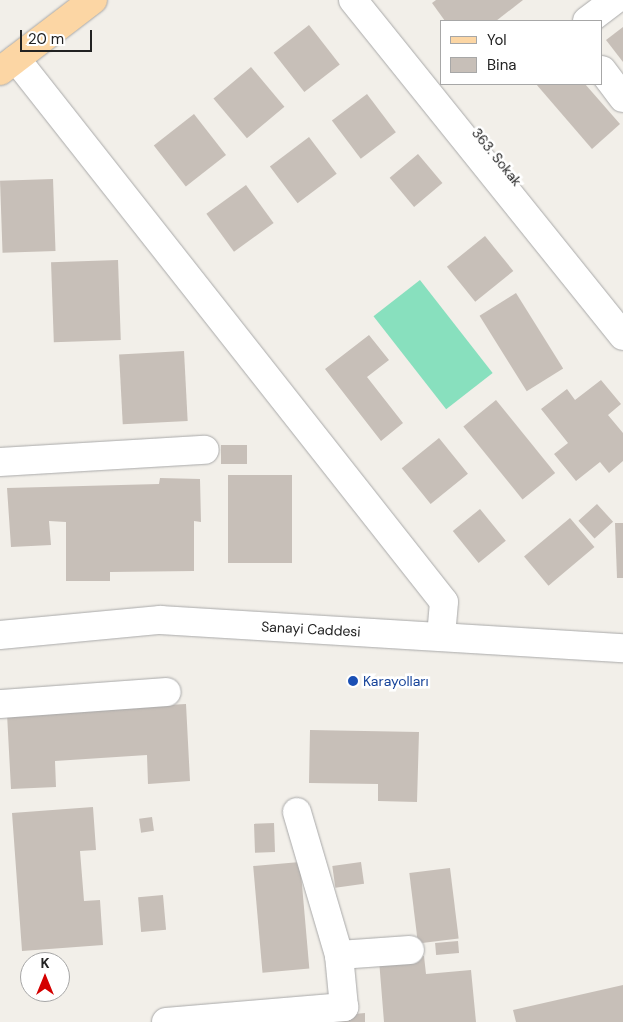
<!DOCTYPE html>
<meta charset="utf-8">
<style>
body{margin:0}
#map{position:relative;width:623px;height:1022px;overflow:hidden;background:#f2efe9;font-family:"DM Sans",sans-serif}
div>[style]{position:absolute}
.pitch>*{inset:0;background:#88e0be;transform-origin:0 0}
.building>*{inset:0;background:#c7bfb8;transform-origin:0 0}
.roads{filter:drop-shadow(0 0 1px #a9a9a9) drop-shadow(0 0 1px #a9a9a9)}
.minor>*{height:28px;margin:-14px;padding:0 14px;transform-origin:14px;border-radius:14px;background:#fff}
.major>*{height:28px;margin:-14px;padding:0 14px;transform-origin:14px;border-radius:14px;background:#fcd6a4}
.dots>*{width:14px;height:14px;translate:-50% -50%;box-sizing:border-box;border:2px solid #fff;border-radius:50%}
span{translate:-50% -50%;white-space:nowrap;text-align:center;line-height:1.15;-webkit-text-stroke:5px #fff;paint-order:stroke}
.street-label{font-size:14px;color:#222}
.transit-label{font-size:14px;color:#164399}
.left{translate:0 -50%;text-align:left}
.legend{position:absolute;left:440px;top:20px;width:162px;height:65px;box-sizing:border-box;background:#fff;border:1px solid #a7a7a7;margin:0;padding:6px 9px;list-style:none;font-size:15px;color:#222}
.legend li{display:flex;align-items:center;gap:10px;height:25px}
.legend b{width:25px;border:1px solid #a7a7a7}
.north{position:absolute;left:20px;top:952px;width:50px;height:50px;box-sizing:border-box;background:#fff;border:1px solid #a7a7a7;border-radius:50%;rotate:0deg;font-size:14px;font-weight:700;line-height:20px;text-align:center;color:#222}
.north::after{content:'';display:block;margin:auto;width:18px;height:22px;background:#d40000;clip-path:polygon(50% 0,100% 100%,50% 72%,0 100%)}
.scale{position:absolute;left:20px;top:30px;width:72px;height:22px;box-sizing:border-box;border:2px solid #222;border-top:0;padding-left:6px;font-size:15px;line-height:18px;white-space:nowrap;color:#222;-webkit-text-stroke:4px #fff;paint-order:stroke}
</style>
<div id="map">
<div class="pitch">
<div style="left:420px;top:280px;width:118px;height:59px;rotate:52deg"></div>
</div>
<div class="building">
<div style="clip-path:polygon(436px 0,523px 0,496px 21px,445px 21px,432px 3px)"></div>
<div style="left:309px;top:25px;width:50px;height:45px;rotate:52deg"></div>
<div style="clip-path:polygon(623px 27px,623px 62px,606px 40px)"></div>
<div style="left:251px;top:67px;width:52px;height:49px;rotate:50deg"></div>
<div style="clip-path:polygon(536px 84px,585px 84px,620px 124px,592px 149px)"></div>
<div style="left:367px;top:94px;width:48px;height:44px;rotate:53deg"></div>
<div style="left:194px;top:114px;width:52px;height:51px;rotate:52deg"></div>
<div style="left:309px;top:137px;width:46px;height:49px;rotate:53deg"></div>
<div style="left:418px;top:154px;width:38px;height:37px;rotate:50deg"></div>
<div style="left:53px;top:179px;width:72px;height:53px;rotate:88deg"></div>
<div style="left:246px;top:185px;width:47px;height:49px;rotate:54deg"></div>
<div style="left:485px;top:236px;width:45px;height:49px;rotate:51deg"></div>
<div style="left:118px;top:260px;width:80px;height:67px;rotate:88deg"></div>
<div style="left:516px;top:293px;width:89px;height:43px;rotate:58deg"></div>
<div style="clip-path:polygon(369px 335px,389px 360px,367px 377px,403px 423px,381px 441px,325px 369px)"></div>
<div style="left:184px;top:351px;width:70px;height:65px;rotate:87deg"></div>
<div style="clip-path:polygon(601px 380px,621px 404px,608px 415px,623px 433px,623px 461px,609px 473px,600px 462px,576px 481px,554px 454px,568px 443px,541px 409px,567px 389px,575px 400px)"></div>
<div style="left:496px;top:400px;width:94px;height:42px;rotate:51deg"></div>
<div style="left:439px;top:438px;width:46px;height:48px;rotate:51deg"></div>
<div style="left:221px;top:445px;width:26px;height:19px"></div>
<div style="left:228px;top:475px;width:64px;height:88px"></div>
<div style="clip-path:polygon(160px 478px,200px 479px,201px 522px,194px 521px,194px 571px,110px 572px,110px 581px,66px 581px,66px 522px,49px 521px,51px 545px,11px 547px,7px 488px,159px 484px)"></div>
<div style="left:597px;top:504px;width:24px;height:25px;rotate:48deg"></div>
<div style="left:480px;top:509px;width:41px;height:35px;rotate:51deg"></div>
<div style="left:570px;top:518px;width:38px;height:60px;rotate:50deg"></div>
<div style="clip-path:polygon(615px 523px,623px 523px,623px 578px,617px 578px)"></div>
<div style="clip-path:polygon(186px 704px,190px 781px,148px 784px,147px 755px,55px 761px,56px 787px,11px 789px,7px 714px)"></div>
<div style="clip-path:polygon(310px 730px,419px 732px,417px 802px,378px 801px,378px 784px,309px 783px)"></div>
<div style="clip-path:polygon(93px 807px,96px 850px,80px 851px,84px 901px,100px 900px,103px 945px,22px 951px,12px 813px)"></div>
<div style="left:152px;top:817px;width:14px;height:13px;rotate:82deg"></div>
<div style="left:274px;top:823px;width:29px;height:20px;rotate:88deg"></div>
<div style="left:300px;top:862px;width:107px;height:47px;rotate:85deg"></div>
<div style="left:361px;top:862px;width:22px;height:29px;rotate:82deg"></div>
<div style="left:450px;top:868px;width:71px;height:41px;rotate:83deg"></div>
<div style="left:163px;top:895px;width:35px;height:25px;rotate:85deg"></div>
<div style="left:458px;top:941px;width:12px;height:23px;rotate:85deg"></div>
<div style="clip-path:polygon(424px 956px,426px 974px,471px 970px,476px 1022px,384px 1022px,379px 960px)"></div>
<div style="clip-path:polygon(623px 985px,623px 1022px,516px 1022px,513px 1010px)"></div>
<div style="clip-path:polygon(365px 1013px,365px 1022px,278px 1022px,278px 1021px)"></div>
</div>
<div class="roads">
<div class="minor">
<div style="left:353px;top:0;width:431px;rotate:51.2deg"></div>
<div style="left:587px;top:21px;width:35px;rotate:-37deg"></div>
<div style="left:16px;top:59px;width:691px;rotate:51.75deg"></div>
<div style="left:444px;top:602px;width:35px;rotate:95deg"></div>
<div style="left:602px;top:70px;width:35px;rotate:53deg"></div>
<div style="left:0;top:462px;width:205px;rotate:-3.4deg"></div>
<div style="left:0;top:635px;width:161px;rotate:-5.4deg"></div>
<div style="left:160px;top:620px;width:464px;rotate:3.5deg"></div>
<div style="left:0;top:704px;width:167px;rotate:-4.1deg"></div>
<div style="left:339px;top:955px;width:71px;rotate:-4deg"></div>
<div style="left:166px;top:1022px;width:179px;rotate:-4.8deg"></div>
<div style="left:344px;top:1007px;width:52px;rotate:-95.5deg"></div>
<div style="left:339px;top:955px;width:149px;rotate:-106.4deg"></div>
</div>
<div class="major">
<div style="left:0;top:71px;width:117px;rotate:-37.4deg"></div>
</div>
</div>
<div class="dots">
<div style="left:353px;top:681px;background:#1a4fb4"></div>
</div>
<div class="street-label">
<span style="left:497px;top:157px;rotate:51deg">363. Sokak</span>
<span style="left:311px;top:629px;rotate:3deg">Sanayi Caddesi</span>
</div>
<div class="transit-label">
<span class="left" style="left:363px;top:681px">Karayolları</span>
</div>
<ul class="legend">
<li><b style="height:6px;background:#fcd6a4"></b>Yol</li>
<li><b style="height:14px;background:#c7bfb8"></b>Bina</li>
</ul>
<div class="north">K</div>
<div class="scale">20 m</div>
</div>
